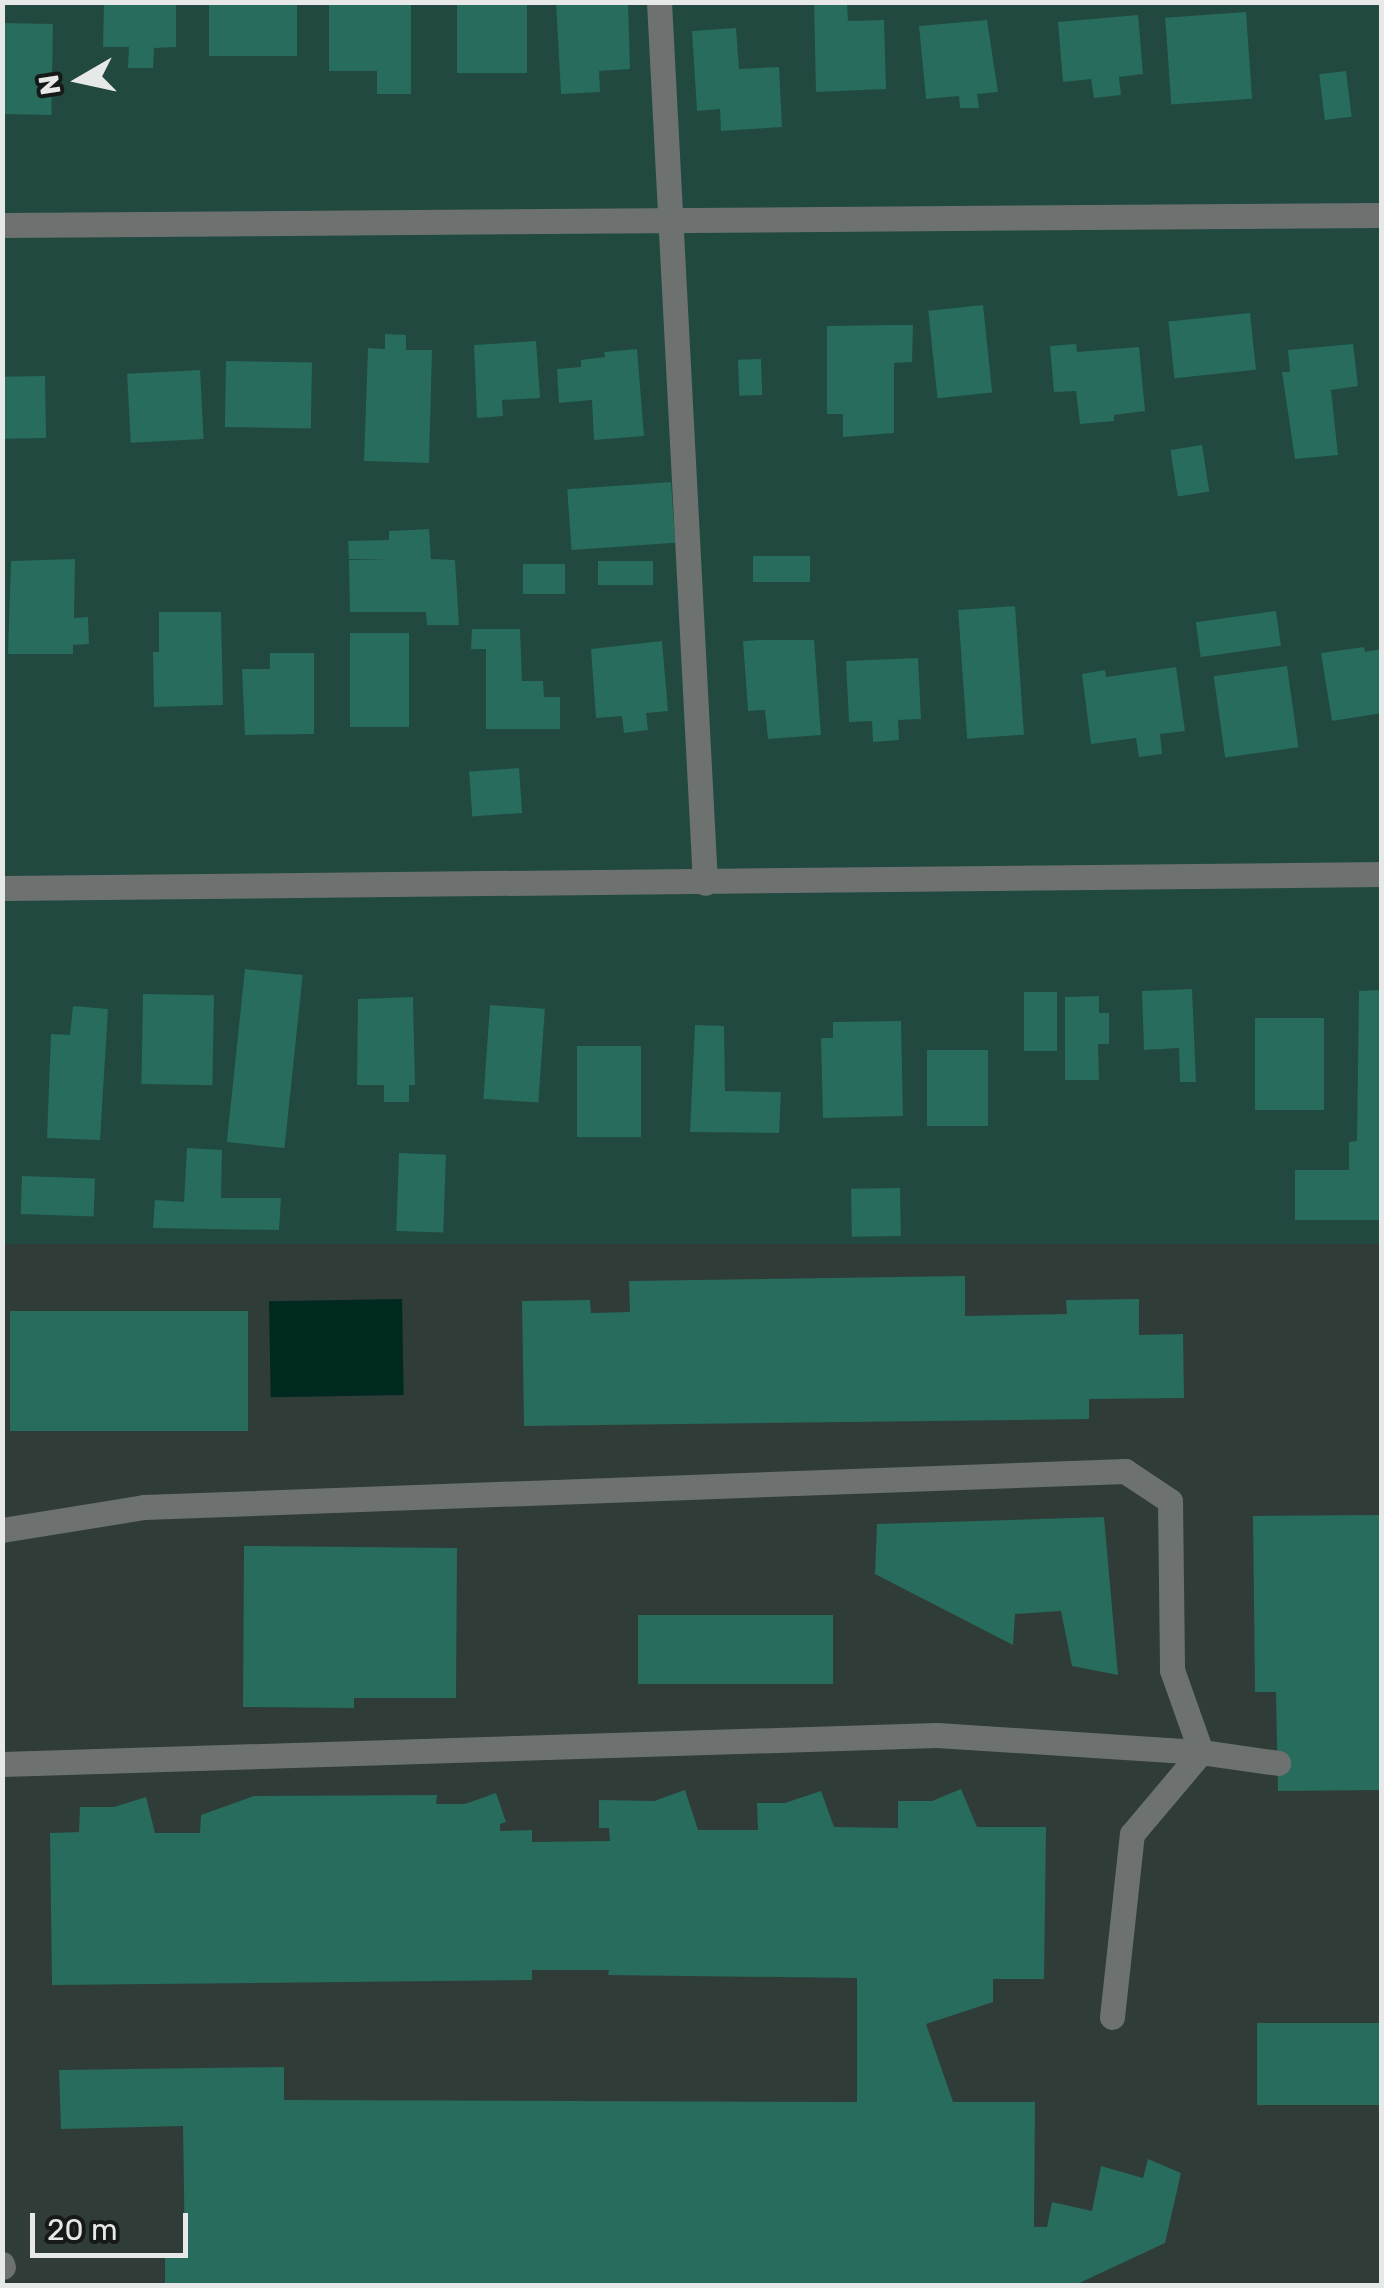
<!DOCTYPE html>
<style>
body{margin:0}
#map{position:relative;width:1384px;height:2288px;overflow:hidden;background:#2e3230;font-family:Rubik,sans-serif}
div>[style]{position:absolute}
.built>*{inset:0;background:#303c38;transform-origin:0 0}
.green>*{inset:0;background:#21493f;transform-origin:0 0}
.water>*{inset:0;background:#002920;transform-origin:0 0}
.building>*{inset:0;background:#276c5c;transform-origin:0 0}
.service>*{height:25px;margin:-12.5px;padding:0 12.5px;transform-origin:12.5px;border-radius:12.5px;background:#6d7270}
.minor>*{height:25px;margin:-12.5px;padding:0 12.5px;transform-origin:12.5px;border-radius:12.5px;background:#6d7270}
span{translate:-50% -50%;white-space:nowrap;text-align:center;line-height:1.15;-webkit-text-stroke:10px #171918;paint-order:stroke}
.frame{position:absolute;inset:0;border:5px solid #e6e9e8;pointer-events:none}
.north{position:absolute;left:30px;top:30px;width:100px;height:100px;-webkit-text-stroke:8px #171918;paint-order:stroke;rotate:261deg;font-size:28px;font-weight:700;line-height:40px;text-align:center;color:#e6e9e8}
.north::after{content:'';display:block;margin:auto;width:35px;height:45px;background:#e6e9e8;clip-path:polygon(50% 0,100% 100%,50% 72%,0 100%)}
.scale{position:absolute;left:30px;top:2213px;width:158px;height:45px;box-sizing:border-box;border:5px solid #e6e9e8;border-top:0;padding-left:12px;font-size:30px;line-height:35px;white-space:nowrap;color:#e6e9e8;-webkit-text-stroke:8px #171918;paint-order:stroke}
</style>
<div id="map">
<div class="built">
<div style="left:1381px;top:1233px;width:1052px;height:1379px;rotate:90deg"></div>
</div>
<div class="green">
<div style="left:2px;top:3px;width:1379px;height:1241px"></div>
</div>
<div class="water">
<div style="left:402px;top:1299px;width:96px;height:133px;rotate:89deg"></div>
</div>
<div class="building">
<div style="clip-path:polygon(104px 2px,176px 2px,176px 47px,154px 48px,153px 68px,128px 68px,129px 47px,103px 47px)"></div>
<div style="left:209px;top:2px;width:88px;height:54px"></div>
<div style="clip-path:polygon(411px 2px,411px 94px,377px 94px,377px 71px,329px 71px,329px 3px)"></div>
<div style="left:457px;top:2px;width:70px;height:71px"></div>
<div style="clip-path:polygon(556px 2px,628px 2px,630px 69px,599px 71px,600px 92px,561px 94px)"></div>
<div style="clip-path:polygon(814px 2px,847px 2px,848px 21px,884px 20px,886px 89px,816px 92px)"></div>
<div style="left:1246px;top:12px;width:87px;height:81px;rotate:86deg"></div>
<div style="clip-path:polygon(1138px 15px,1143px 74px,1119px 77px,1121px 95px,1094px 98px,1091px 79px,1063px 82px,1058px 22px)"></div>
<div style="clip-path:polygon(987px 20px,998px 92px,977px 94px,979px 108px,960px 108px,959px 96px,926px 99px,919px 26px)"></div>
<div style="left:2px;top:23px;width:51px;height:91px;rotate:1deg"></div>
<div style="clip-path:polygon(736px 28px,739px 69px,779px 67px,782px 127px,721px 131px,720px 109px,697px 111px,692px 31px)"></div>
<div style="left:1346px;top:71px;width:46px;height:27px;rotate:83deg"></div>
<div style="left:983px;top:305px;width:88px;height:55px;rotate:84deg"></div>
<div style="left:1250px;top:313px;width:57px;height:82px;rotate:84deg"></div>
<div style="clip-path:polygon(894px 325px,913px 325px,912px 362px,894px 363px,894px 433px,843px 437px,843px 414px,827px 414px,827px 326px)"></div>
<div style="clip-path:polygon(385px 334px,406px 335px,406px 350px,432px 350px,429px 463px,364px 461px,368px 348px,385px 349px)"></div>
<div style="clip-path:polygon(536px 341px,540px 398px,502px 400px,503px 416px,477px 418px,474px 345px)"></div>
<div style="clip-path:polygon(1076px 344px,1077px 352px,1139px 347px,1145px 411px,1114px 415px,1114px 421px,1080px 424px,1076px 391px,1054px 392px,1050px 346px)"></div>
<div style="clip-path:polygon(1353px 344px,1358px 386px,1331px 390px,1338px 455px,1295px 459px,1282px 372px,1290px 372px,1288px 350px)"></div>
<div style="clip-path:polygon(637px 349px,644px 436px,594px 440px,592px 400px,559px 403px,557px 369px,581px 367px,581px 360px,605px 357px,604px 352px)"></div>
<div style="left:761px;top:359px;width:36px;height:23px;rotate:88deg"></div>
<div style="left:226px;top:361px;width:86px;height:66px;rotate:1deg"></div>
<div style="left:200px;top:370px;width:69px;height:73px;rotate:87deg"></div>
<div style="left:45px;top:376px;width:62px;height:43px;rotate:89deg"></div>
<div style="left:1202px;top:445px;width:47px;height:32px;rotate:81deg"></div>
<div style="left:671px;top:482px;width:61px;height:104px;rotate:86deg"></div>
<div style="clip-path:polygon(429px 529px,431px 559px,455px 560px,459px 625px,427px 625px,426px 612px,350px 612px,349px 560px,391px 559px,349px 559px,348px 541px,389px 540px,389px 531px)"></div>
<div style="left:810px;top:556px;width:26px;height:57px;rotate:90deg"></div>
<div style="clip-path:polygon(75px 559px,74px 618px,88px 617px,89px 644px,73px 645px,73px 654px,8px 654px,11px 561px)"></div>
<div style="left:653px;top:561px;width:24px;height:55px;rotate:90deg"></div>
<div style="left:523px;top:564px;width:42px;height:30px"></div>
<div style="left:1015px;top:606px;width:129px;height:57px;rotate:86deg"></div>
<div style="left:1276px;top:611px;width:35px;height:81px;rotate:82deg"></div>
<div style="clip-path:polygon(159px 612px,221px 612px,223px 705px,154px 707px,153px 652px,159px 652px)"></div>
<div style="clip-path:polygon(472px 629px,520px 629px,522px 681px,543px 681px,544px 697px,560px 697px,560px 729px,486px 729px,486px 649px,471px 649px)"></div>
<div style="left:350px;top:633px;width:59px;height:94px"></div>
<div style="clip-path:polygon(760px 640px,814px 640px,821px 735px,768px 739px,765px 710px,748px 711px,743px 641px)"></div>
<div style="clip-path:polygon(662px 641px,668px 711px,646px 713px,648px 730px,624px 733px,622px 716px,596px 718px,591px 649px)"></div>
<div style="clip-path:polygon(1364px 647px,1365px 652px,1382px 649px,1382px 713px,1332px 721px,1321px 653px)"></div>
<div style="clip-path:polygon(270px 653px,314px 653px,314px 734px,245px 735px,242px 669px,270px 669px)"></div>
<div style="clip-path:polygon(918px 658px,921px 719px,898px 720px,899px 740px,873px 742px,872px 721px,849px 722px,846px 661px)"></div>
<div style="left:1287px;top:666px;width:82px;height:74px;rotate:82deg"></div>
<div style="clip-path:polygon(1176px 667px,1185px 731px,1160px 734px,1162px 754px,1139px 757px,1136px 738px,1091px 744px,1082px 674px,1105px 670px,1106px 677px)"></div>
<div style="left:519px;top:768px;width:45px;height:50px;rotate:86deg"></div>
<div style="left:245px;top:969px;width:58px;height:174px;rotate:6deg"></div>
<div style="clip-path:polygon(1192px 989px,1196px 1082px,1180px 1082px,1179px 1048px,1144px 1050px,1142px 991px)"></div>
<div style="clip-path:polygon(1382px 990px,1382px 1220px,1295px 1220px,1295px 1170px,1349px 1170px,1349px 1142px,1357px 1141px,1359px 991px)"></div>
<div style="left:1024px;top:992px;width:33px;height:59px"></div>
<div style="left:143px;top:994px;width:71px;height:90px;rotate:1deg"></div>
<div style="clip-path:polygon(1099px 996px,1099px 1013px,1109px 1013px,1109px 1044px,1098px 1044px,1099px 1080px,1065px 1080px,1065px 997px)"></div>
<div style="clip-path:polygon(413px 997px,415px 1085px,409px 1085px,409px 1102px,384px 1102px,384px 1085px,357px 1085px,358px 999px)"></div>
<div style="left:490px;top:1005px;width:55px;height:94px;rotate:4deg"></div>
<div style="clip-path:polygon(73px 1006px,108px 1009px,100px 1140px,47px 1138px,51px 1034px,70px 1035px)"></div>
<div style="left:1255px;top:1018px;width:69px;height:92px"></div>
<div style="clip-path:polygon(901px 1021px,903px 1116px,823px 1118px,821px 1038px,833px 1038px,833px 1022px)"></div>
<div style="clip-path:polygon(695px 1025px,724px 1026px,725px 1091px,781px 1092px,779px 1133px,690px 1132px)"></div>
<div style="left:577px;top:1046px;width:64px;height:91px"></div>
<div style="left:927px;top:1050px;width:61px;height:76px"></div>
<div style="clip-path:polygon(187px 1148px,222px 1150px,221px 1198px,281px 1198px,279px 1230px,153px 1228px,155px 1200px,184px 1202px)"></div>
<div style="left:399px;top:1153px;width:47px;height:78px;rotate:2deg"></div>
<div style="left:22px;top:1176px;width:73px;height:38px;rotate:2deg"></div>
<div style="left:900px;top:1188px;width:48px;height:49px;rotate:89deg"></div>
<div style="clip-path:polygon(965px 1276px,965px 1316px,1067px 1314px,1066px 1300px,1139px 1299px,1139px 1335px,1183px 1334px,1184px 1398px,1089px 1399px,1089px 1419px,524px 1426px,522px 1301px,590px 1300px,591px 1313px,630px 1312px,629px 1281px)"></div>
<div style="left:10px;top:1311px;width:238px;height:120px"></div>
<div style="clip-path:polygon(1379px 1515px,1382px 1790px,1278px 1791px,1276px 1692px,1255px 1692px,1253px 1516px)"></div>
<div style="clip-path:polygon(1104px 1517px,1118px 1675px,1072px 1666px,1061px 1611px,1015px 1614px,1013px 1645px,875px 1574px,877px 1524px)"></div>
<div style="clip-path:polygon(244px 1546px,457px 1548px,456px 1698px,354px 1698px,354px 1708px,243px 1707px)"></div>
<div style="left:833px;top:1615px;width:69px;height:195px;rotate:90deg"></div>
<div style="clip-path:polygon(961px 1789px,977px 1827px,1046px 1827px,1044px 1979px,993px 1979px,993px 2002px,926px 2024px,953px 2102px,1035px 2102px,1034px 2227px,1047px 2227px,1052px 2202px,1092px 2211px,1101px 2166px,1143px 2178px,1148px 2159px,1181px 2173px,1165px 2243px,1075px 2285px,165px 2286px,165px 2255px,185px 2255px,183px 2126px,61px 2129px,59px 2070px,284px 2067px,284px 2100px,857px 2102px,857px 1978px,608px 1975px,609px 1970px,532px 1970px,532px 1980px,52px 1985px,50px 1833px,79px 1832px,80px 1807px,114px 1807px,146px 1797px,155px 1833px,200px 1833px,201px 1815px,254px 1796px,437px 1795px,436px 1804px,465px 1804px,496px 1793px,506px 1822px,500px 1824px,500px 1831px,532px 1830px,532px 1842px,610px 1841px,609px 1828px,599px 1828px,599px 1800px,654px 1801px,685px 1790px,698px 1830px,758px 1830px,757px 1803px,785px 1803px,821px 1791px,834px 1827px,898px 1828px,898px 1801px,932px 1801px)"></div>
<div style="left:1382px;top:2023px;width:82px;height:125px;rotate:90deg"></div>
</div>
<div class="service">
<div style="left:2px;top:1530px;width:144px;rotate:-9.2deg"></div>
<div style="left:144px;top:1507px;width:982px;rotate:-2.1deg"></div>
<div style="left:1125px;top:1471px;width:54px;rotate:33.7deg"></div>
<div style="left:1170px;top:1501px;width:169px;rotate:89.3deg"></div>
<div style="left:1172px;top:1670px;width:87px;rotate:70.5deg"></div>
<div style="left:2px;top:1764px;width:935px;rotate:-1.78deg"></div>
<div style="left:937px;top:1735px;width:265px;rotate:3.7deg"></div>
<div style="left:1201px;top:1752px;width:78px;rotate:8.1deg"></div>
<div style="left:1112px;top:2017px;width:184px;rotate:-83.8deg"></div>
<div style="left:1132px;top:1834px;width:107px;rotate:-49.9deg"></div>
<div style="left:2px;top:2264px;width:3px;rotate:72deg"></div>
</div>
<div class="minor">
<div style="left:659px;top:2px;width:882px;rotate:87.01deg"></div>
<div style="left:2px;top:225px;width:1380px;rotate:-0.42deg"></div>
<div style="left:2px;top:888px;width:1380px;rotate:-0.58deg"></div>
</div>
<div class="frame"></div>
<div class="north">N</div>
<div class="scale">20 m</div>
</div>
